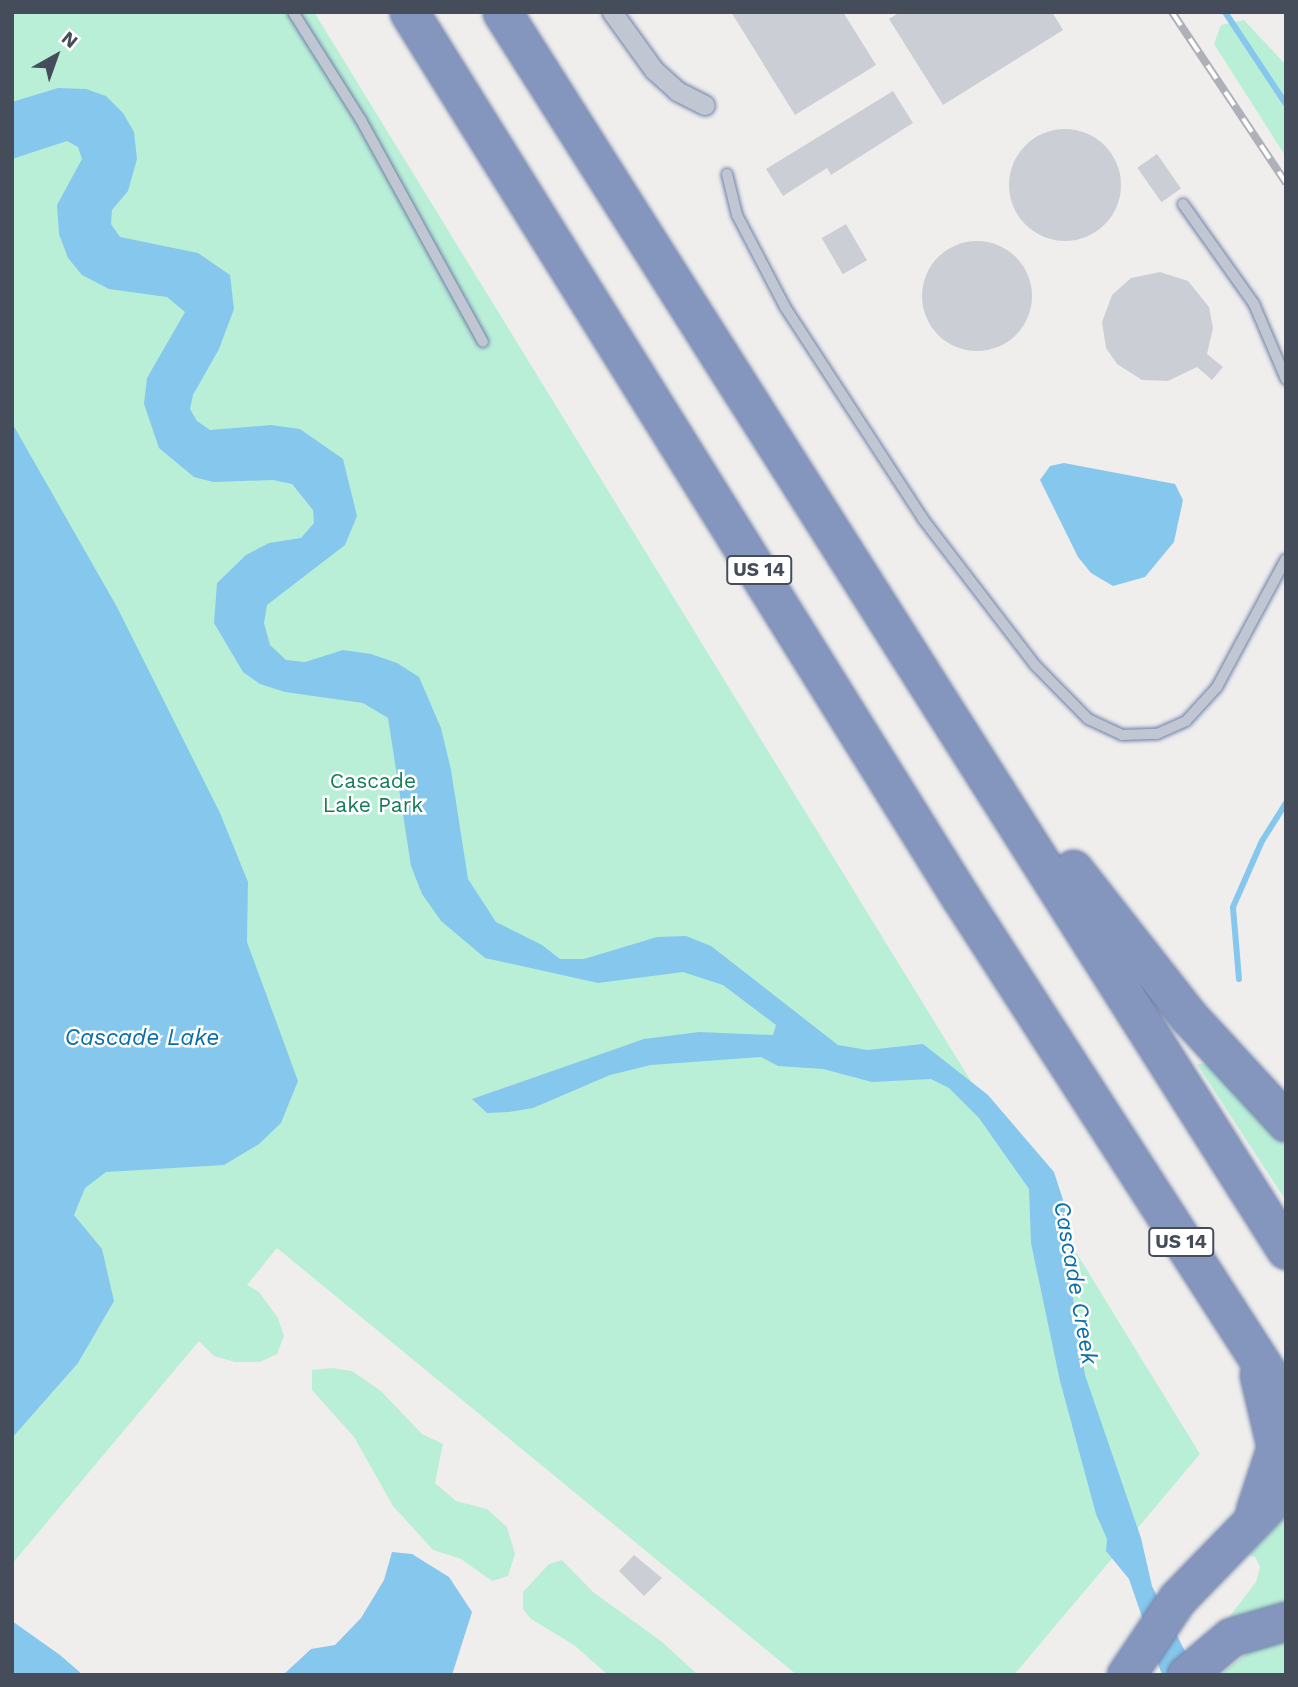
<!DOCTYPE html>
<style>
body{margin:0}
#map{position:relative;width:1298px;height:1687px;overflow:hidden;background:#f0eeed;font-family:"Work Sans",sans-serif}
div>[style]{position:absolute}
.green>*{inset:0;background:#baefd7}
.water>*{inset:0;background:#86c7ed}
.stream>*{height:6px;margin:-3px;padding:0 3px;transform-origin:3px;border-radius:3px;background:#86c7ed}
.building>*{inset:0;background:#ccced5;transform-origin:0 0}
.round{border-radius:50%}
.roads{filter:drop-shadow(0 0 2px #6f81a9) drop-shadow(0 0 2px #6f81a9)}
.lane>*{height:10px;margin:-5px;padding:0 5px;transform-origin:5px;border-radius:5px;background:#c0c7d3}
.street>*{height:19px;margin:-9.5px;padding:0 9.5px;transform-origin:9.5px;border-radius:9.5px;background:#c0c7d3}
.highway>*{height:37px;margin:-18.5px;padding:0 18.5px;transform-origin:18.5px;border-radius:18.5px;background:#8496bd}
.rail>*{height:8px;margin-top:-4px;transform-origin:0;background:repeating-linear-gradient(90deg,#fff 0 16px,#afb1b8 0 32px);box-sizing:border-box;border-block:2px solid #afb1b8}
span{translate:-50% -50%;white-space:nowrap;text-align:center;line-height:1.15;-webkit-text-stroke:5px #fff;paint-order:stroke}
.shield-label span{padding:2px 5px;background:#fff;border:2px solid;border-radius:5px;-webkit-text-stroke-width:0}
.shield-label{font-size:19px;color:#454d5b;font-weight:700}
.park-label{font-size:21px;color:#157d5a}
.water-label{font-size:23px;color:#0a6eaa;font-style:italic}
.frame{position:absolute;inset:0;border:14px solid #454d5b;pointer-events:none}
.north{position:absolute;left:21px;top:21px;width:70px;height:70px;-webkit-text-stroke:5px #fff;paint-order:stroke;rotate:40deg;font-size:19px;font-weight:700;line-height:28px;text-align:center;color:#454d5b}
.north::after{content:'';display:block;margin:auto;width:24px;height:32px;background:#454d5b;clip-path:polygon(50% 0,100% 100%,50% 72%,0 100%)}
</style>
<div id="map">
<div class="green">
<div style="clip-path:polygon(12px 12px,314px 12px,1200px 1454px,1014px 1675px,797px 1675px,277px 1248px,247px 1285px,259px 1292px,278px 1318px,284px 1336px,277px 1354px,260px 1362px,235px 1362px,214px 1356px,199px 1341px,12px 1564px)"></div>
<div style="clip-path:polygon(1244px 20px,1286px 65px,1286px 157px,1214px 44px,1221px 25px)"></div>
<div style="clip-path:polygon(1211px 1063px,1286px 1147px,1286px 1201px,1197px 1064px)"></div>
<div style="clip-path:polygon(332px 1368px,352px 1371px,381px 1391px,422px 1434px,443px 1444px,435px 1483px,456px 1501px,487px 1509px,507px 1527px,515px 1554px,508px 1576px,492px 1581px,461px 1559px,433px 1550px,393px 1506px,354px 1437px,312px 1390px,312px 1370px)"></div>
<div style="clip-path:polygon(1286px 1516px,1286px 1608px,1223px 1625px,1256px 1582px,1260px 1567px,1255px 1557px,1248px 1555px)"></div>
<div style="clip-path:polygon(562px 1560px,593px 1592px,661px 1641px,698px 1675px,608px 1675px,574px 1645px,531px 1619px,523px 1609px,523px 1592px,549px 1564px)"></div>
<div style="clip-path:polygon(1286px 1638px,1286px 1675px,1220px 1675px,1255px 1647px)"></div>
</div>
<div class="water">
<div style="clip-path:polygon(58px 88px,86px 89px,106px 96px,123px 113px,134px 132px,137px 159px,128px 191px,112px 210px,111px 224px,120px 237px,198px 253px,230px 275px,234px 309px,219px 349px,193px 395px,190px 409px,197px 421px,210px 430px,271px 425px,300px 429px,343px 459px,357px 516px,345px 545px,267px 605px,264px 623px,270px 645px,286px 660px,305px 662px,343px 650px,371px 654px,397px 663px,419px 677px,441px 728px,451px 770px,468px 879px,496px 922px,542px 945px,560px 959px,584px 959px,657px 937px,686px 936px,711px 946px,838px 1045px,867px 1050px,923px 1044px,988px 1095px,1054px 1172px,1065px 1206px,1065px 1248px,1085px 1375px,1141px 1538px,1152px 1586px,1197px 1675px,1162px 1675px,1129px 1579px,1106px 1551px,1107px 1539px,1096px 1514px,1060px 1381px,1031px 1243px,1029px 1189px,979px 1118px,949px 1088px,931px 1079px,872px 1082px,823px 1069px,778px 1066px,761px 1057px,651px 1065px,610px 1075px,533px 1108px,509px 1112px,487px 1113px,472px 1099px,644px 1039px,699px 1032px,773px 1035px,776px 1025px,723px 985px,683px 972px,598px 983px,485px 958px,441px 921px,422px 894px,411px 866px,388px 718px,363px 703px,285px 692px,260px 684px,243px 672px,214px 623px,217px 583px,246px 555px,269px 543px,301px 538px,314px 523px,313px 510px,292px 484px,273px 480px,213px 482px,194px 477px,159px 448px,144px 404px,147px 378px,185px 312px,167px 297px,109px 289px,82px 275px,68px 258px,59px 234px,57px 205px,82px 159px,78px 147px,67px 141px,12px 159px,12px 102px)"></div>
<div style="clip-path:polygon(12px 423px,117px 607px,220px 813px,248px 882px,247px 942px,298px 1081px,281px 1123px,259px 1144px,224px 1165px,106px 1172px,85px 1188px,74px 1215px,102px 1249px,114px 1301px,78px 1363px,12px 1438px)"></div>
<div style="clip-path:polygon(1064px 463px,1175px 484px,1183px 500px,1174px 542px,1145px 577px,1113px 586px,1091px 573px,1078px 557px,1040px 480px,1050px 466px)"></div>
<div style="clip-path:polygon(392px 1552px,412px 1554px,449px 1577px,472px 1612px,452px 1675px,283px 1675px,311px 1649px,335px 1645px,361px 1618px,384px 1580px)"></div>
<div style="clip-path:polygon(12px 1621px,60px 1655px,83px 1675px,12px 1675px)"></div>
</div>
<div class="stream">
<div style="left:1225px;top:12px;width:110px;rotate:56.5deg"></div>
<div style="left:1239px;top:979px;width:72px;rotate:-94.8deg"></div>
<div style="left:1233px;top:907px;width:72px;rotate:-66.3deg"></div>
<div style="left:1262px;top:841px;width:45px;rotate:-57.7deg"></div>
</div>
<div class="building">
<div style="clip-path:polygon(731px 12px,843px 12px,876px 65px,795px 115px)"></div>
<div style="clip-path:polygon(900px 12px,1052px 12px,1063px 30px,943px 105px,889px 19px)"></div>
<div style="clip-path:polygon(893px 91px,913px 123px,831px 175px,827px 168px,783px 196px,766px 169px)"></div>
<div class="round" style="left:1009px;top:129px;width:112px;height:112px"></div>
<div style="left:1157px;top:154px;width:42px;height:24px;rotate:55deg"></div>
<div style="left:846px;top:224px;width:42px;height:28px;rotate:60deg"></div>
<div class="round" style="left:922px;top:241px;width:110px;height:110px"></div>
<div style="clip-path:polygon(1160px 272px,1188px 281px,1209px 307px,1213px 328px,1207px 354px,1223px 367px,1212px 380px,1197px 367px,1168px 381px,1142px 380px,1117px 364px,1106px 348px,1102px 322px,1112px 295px,1131px 278px)"></div>
<div style="clip-path:polygon(634px 1555px,662px 1578px,644px 1596px,619px 1571px)"></div>
</div>
<div class="roads">
<div class="lane">
<div style="left:293px;top:12px;width:128px;rotate:57.8deg"></div>
<div style="left:361px;top:120px;width:253px;rotate:61.2deg"></div>
<div style="left:727px;top:174px;width:42px;rotate:76.3deg"></div>
<div style="left:737px;top:215px;width:104px;rotate:62.4deg"></div>
<div style="left:785px;top:307px;width:253px;rotate:56.9deg"></div>
<div style="left:923px;top:519px;width:185px;rotate:52.5deg"></div>
<div style="left:1036px;top:666px;width:74px;rotate:45.5deg"></div>
<div style="left:1088px;top:719px;width:38px;rotate:25deg"></div>
<div style="left:1122px;top:735px;width:35px;rotate:-2deg"></div>
<div style="left:1157px;top:734px;width:32px;rotate:-24deg"></div>
<div style="left:1186px;top:721px;width:46px;rotate:-47.6deg"></div>
<div style="left:1217px;top:687px;width:145px;rotate:-61.7deg"></div>
<div style="left:1183px;top:204px;width:123px;rotate:54.6deg"></div>
<div style="left:1254px;top:304px;width:82px;rotate:66.9deg"></div>
</div>
<div class="street">
<div style="left:612px;top:12px;width:72px;rotate:54.1deg"></div>
<div style="left:654px;top:70px;width:31px;rotate:42deg"></div>
<div style="left:677px;top:91px;width:31px;rotate:27deg"></div>
</div>
<div class="highway">
<div style="left:409px;top:12px;width:1044px;rotate:58.08deg"></div>
<div style="left:961px;top:898px;width:600px;rotate:57.18deg"></div>
<div style="left:502px;top:12px;width:1465px;rotate:57.65deg"></div>
<div style="left:1073px;top:869px;width:189px;rotate:51.9deg"></div>
<div style="left:1190px;top:1018px;width:142px;rotate:47.3deg"></div>
<div style="left:1255px;top:1511px;width:67px;rotate:-71.8deg"></div>
<div style="left:1276px;top:1447px;width:74px;rotate:-103.3deg"></div>
<div style="left:1126px;top:1675px;width:92px;rotate:-56.1deg"></div>
<div style="left:1177px;top:1599px;width:156px;rotate:-45.8deg"></div>
<div style="left:1186px;top:1675px;width:59px;rotate:-40.2deg"></div>
<div style="left:1231px;top:1637px;width:57px;rotate:-16.2deg"></div>
</div>
</div>
<div class="rail">
<div style="left:1172px;top:12px;width:206px;rotate:56.3deg"></div>
</div>
<div class="shield-label">
<span style="left:759px;top:570px">US 14</span>
<span style="left:1181px;top:1242px">US 14</span>
</div>
<div class="park-label">
<span style="left:373px;top:793px">Cascade<br>Lake Park</span>
</div>
<div class="water-label">
<span style="left:142px;top:1038px">Cascade Lake</span>
<span style="left:1075px;top:1283px;rotate:80deg">Cascade Creek</span>
</div>
<div class="frame"></div>
<div class="north">N</div>
</div>
